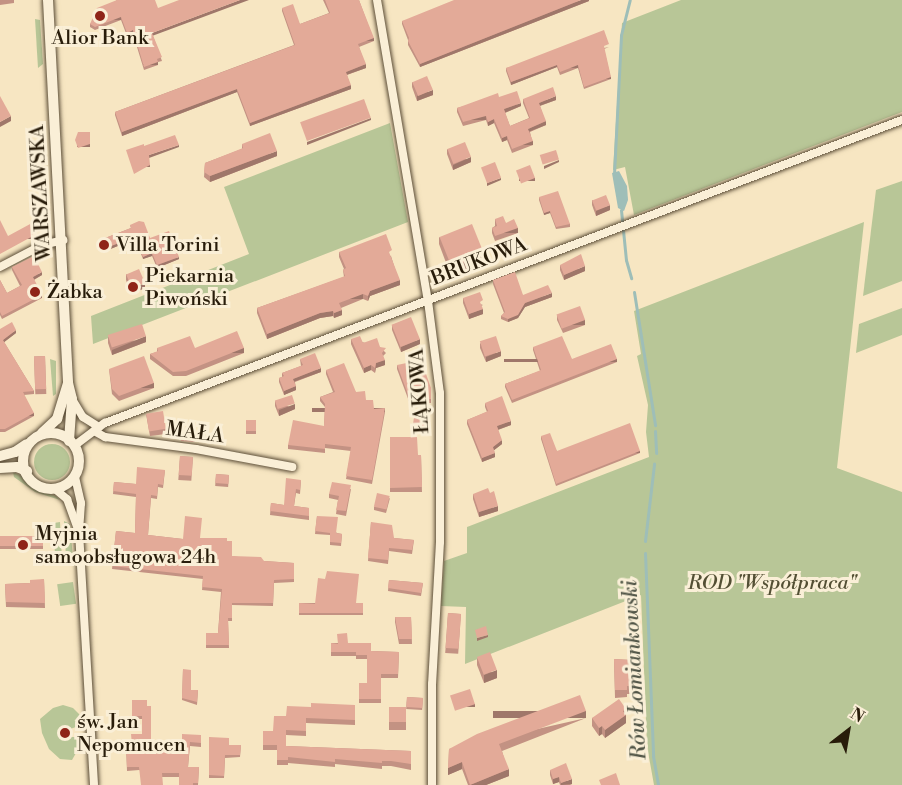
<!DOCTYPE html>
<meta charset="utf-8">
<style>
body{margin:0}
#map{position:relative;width:902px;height:785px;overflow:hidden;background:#f7e6c2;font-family:"Libre Bodoni",serif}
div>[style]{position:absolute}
.green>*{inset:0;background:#b8c697;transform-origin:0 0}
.round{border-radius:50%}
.water>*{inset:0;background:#9ebeb8}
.stream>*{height:3px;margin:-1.5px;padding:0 1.5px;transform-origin:1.5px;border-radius:1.5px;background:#9ebeb8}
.roads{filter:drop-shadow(0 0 2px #5c4e38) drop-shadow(0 0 2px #5c4e38)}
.minor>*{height:8px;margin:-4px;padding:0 4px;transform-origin:4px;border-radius:4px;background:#faefd7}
.tertiary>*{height:10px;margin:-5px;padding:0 5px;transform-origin:5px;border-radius:5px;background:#faefd7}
.tertiary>.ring{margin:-5px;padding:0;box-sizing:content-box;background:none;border:10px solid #faefd7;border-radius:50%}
.wall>*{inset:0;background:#c39283;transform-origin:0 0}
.shaded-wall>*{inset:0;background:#9f776a;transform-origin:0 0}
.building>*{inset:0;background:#e3aa98;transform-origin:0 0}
.dots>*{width:16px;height:16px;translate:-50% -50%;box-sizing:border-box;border:3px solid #faefd7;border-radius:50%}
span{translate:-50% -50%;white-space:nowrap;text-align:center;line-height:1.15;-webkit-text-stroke:6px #faefd7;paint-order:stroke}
.poi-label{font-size:20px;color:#281c0a}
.left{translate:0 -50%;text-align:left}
.street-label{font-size:20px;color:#281c0a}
.park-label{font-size:20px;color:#534f34;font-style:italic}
.water-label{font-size:21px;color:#515547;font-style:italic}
.north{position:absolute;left:818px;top:701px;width:60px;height:60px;-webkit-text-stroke:4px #faefd7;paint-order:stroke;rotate:31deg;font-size:16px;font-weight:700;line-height:24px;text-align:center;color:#281c0a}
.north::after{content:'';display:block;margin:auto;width:21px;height:27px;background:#281c0a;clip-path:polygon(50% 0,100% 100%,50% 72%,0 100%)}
</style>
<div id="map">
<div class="green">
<div style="clip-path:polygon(681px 0,902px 0,902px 112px,634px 215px,625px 167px,613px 170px,622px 23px)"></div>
<div style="clip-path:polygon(35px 19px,40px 20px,43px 64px,38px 68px)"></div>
<div style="clip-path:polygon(390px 123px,408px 222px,93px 344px,91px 316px,249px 254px,224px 187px)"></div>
<div style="clip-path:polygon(902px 181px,902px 281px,863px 296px,876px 190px)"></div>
<div style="clip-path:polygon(864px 222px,837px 468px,902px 492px,902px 785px,654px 785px,647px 746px,641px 595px,465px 664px,466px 607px,441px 606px,444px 561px,467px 553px,467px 527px,649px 457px,646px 432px,648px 405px,637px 356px,641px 354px,634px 311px)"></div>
<div style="clip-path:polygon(902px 308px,902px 335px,856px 353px,859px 324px)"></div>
<div style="clip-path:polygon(50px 359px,56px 361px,56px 394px,53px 396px)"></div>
<div class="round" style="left:34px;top:444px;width:36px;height:36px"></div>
<div style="clip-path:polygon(13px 472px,24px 477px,35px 489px,56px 496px,60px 500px,35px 492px,14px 477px)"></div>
<div style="clip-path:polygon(64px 521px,70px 524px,73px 558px,66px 558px)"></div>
<div style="clip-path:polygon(60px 522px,62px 559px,55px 559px,54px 523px)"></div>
<div style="left:73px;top:582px;width:22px;height:16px;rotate:82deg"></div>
<div style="clip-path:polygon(63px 705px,73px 708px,81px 716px,79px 726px,61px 732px,64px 737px,75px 737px,80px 746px,72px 760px,60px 759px,49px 749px,42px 733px,40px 719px,53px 708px)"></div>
</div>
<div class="water">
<div style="clip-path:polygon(619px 171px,627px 186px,628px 200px,624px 211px,618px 208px,612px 173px)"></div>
</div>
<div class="stream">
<div style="left:614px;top:174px;width:139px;rotate:-87.1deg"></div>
<div style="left:621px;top:35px;width:36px;rotate:-76deg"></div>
<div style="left:621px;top:210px;width:50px;rotate:84.3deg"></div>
<div style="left:626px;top:260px;width:19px;rotate:74deg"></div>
<div style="left:634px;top:292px;width:135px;rotate:81deg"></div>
<div style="left:655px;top:431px;width:22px;rotate:87deg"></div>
<div style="left:645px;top:541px;width:78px;rotate:-83.3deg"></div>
<div style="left:645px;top:553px;width:203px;rotate:87.7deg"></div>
<div style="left:653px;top:756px;width:29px;rotate:80deg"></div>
</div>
<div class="roads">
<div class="minor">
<div style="left:377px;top:0;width:305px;rotate:80.4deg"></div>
<div style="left:428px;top:301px;width:93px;rotate:82.6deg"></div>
<div style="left:440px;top:393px;width:149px;rotate:90deg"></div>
<div style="left:440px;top:542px;width:142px;rotate:93.2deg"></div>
<div style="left:432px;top:684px;width:101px;rotate:90deg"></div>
<div style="left:0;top:267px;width:47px;rotate:-27.6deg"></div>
<div style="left:42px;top:245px;width:22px;rotate:-13deg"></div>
<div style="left:72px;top:399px;width:21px;rotate:59deg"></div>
<div style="left:83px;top:417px;width:19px;rotate:32deg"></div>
<div style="left:94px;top:431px;width:13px;rotate:29deg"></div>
<div style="left:105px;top:437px;width:92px;rotate:7.5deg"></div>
<div style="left:196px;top:449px;width:98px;rotate:10.6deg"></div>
<div style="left:74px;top:446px;width:39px;rotate:-37deg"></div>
<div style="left:105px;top:423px;width:853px;rotate:-20.82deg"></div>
<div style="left:75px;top:477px;width:27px;rotate:77deg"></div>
<div style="left:81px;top:503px;width:29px;rotate:94deg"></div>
<div style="left:79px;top:532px;width:253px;rotate:86.6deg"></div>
<div style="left:55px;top:489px;width:16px;rotate:40deg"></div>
<div style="left:67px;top:499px;width:32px;rotate:70deg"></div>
</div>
<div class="tertiary">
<div style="left:48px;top:0;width:384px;rotate:87deg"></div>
<div style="left:68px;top:383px;width:16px;rotate:76deg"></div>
<div style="left:72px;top:399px;width:42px;rotate:94.1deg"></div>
<div style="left:42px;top:433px;width:21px;rotate:-43deg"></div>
<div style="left:57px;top:419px;width:37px;rotate:-73deg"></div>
<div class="ring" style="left:23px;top:433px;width:46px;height:46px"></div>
<div style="left:0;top:456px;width:16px;rotate:-15deg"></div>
<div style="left:15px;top:452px;width:14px;rotate:-34deg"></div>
<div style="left:0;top:468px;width:17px;rotate:-3deg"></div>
<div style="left:17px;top:467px;width:11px;rotate:22deg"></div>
</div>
</div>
<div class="wall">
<div style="clip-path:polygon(0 0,14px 0,14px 3px,0 5px)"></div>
<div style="clip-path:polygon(117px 0,153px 36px,162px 61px,158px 62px,158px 65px,144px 70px,133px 34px,127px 36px,121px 20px,95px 30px,90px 27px,90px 24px)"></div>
<div style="clip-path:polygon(323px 0,359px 0,374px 41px,359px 47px,366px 68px,347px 75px,351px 89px,250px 126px,237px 92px,122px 136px,115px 115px,115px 112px,294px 45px,282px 11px,282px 8px,300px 24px,329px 13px)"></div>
<div style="clip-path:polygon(589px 0,589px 1px,420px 67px,408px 45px,408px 40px,402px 24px,402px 21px)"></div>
<div style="clip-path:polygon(609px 47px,604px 49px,611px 79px,584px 89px,578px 68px,560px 75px,557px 67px,511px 85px,506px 71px,506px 68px)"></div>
<div style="clip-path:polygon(412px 82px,433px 95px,417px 101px,412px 87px)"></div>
<div style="clip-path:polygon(499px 97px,521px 106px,505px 113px,510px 126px,529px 118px,523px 103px,523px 99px,556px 100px,540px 106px,546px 125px,530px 132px,533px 145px,512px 153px,507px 140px,502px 142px,494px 123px,488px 126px,486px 120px,463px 126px,457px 112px,457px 108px)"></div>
<div style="clip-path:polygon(242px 144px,277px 156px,210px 182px,204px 177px,205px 163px,242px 149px)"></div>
<div style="clip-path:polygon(447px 149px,471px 162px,453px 170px,447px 154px)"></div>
<div style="clip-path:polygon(539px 197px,570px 224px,570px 227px,556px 229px,550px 213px,544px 215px,539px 200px)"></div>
<div style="clip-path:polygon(592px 200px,610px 210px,596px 216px,592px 205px)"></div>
<div style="clip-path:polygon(495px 219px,506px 223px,518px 233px,495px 241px,492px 233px,492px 228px,495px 226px)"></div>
<div style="clip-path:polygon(130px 225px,150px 238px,179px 259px,157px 268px,152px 256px,143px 259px,135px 239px,103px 252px,100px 243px,100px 240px,131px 228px)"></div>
<div style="clip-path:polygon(439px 237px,484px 262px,451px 276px,439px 244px)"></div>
<div style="clip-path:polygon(339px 252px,392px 256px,391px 256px,400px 285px,370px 296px,368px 301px,363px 299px,341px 308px,342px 315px,334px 318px,333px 316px,320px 318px,267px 339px,257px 313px,257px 308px,344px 277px,343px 270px,344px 269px,339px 257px)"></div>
<div style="clip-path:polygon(560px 265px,585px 271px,564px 280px,560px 270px)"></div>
<div style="clip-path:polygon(12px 267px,42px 275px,34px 280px,42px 298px,2px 319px,0 315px,0 280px,7px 293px,20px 286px,12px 270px)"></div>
<div style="clip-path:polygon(126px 274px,145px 288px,131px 294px,126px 280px)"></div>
<div style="clip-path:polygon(493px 280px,523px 295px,552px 297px,525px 307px,518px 318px,508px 322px,501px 319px,501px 316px,504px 313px,493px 284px)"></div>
<div style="clip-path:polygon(463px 298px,483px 305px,481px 306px,483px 314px,469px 319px,463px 303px)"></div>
<div style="clip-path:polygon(557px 315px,585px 325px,563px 333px,557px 320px)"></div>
<div style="clip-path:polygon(392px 325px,420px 344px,401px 352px,392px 330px)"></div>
<div style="clip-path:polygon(0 329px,16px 333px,4px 342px,34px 391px,34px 394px,24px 395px,34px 416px,5px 432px,0 432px)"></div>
<div style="clip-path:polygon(108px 337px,146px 342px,112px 355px,108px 343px)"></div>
<div style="clip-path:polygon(351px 339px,380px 347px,386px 353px,383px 356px,385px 365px,376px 368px,375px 373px,371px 370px,364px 373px,351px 344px)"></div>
<div style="clip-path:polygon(480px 343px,501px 356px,486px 362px,480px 348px)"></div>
<div style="clip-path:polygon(533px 347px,572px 359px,617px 362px,512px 403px,505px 387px,505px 384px,540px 371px,533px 350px)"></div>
<div style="clip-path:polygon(157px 348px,195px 348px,244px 353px,186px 376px,173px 376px,150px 359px,150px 354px,157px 352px)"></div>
<div style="left:45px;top:356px;width:38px;height:11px;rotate:88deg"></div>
<div style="clip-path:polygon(300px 359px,321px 372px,295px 382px,296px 390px,284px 395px,279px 382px,279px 378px,282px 377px,282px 373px,301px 366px)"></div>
<div style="clip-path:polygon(397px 365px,431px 388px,431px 403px,410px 404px,397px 369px)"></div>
<div style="clip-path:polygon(109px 369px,154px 388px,119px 401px,112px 394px)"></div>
<div style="clip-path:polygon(326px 370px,356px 392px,374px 409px,385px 412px,372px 484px,346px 479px,351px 451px,325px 448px,325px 453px,288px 449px,288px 445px,324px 426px,325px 407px,320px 401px,320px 397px,333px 392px,326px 374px)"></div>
<div style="clip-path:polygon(275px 401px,295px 409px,279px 416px,275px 406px)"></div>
<div style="clip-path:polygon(485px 403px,511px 425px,498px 430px,502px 444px,494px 450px,495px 457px,482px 462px,467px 424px,467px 420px,487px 412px,485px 407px)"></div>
<div style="clip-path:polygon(146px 414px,166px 429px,166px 434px,150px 436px)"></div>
<div style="left:414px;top:418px;width:14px;height:11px;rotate:4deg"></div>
<div style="left:246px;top:420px;width:10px;height:14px"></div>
<div style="clip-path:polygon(181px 430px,196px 432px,195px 442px,181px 441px)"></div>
<div style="clip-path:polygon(541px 436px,557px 451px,640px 453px,556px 486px,541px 439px)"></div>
<div style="clip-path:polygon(390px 437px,418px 455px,421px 455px,422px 492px,390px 492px)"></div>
<div style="left:180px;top:456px;width:13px;height:24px;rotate:4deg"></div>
<div style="clip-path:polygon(165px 470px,163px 488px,158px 487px,157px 499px,151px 498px,148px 535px,183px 539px,200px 538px,227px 541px,232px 556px,264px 561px,294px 563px,294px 582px,274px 583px,273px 606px,232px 605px,232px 621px,228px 621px,229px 648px,206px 648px,206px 633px,218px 633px,221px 592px,202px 590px,203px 579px,112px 569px,116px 531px,135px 533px,136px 497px,113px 494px,114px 482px,136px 484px)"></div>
<div style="left:216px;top:474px;width:13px;height:12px;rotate:4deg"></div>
<div style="clip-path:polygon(301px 480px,300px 494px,296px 493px,294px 506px,309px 508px,309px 520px,270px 515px,271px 503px,284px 505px)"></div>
<div style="clip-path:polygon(351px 489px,346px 516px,336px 514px,338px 500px,329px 498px,329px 494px)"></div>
<div style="clip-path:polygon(473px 494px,498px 511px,479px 517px,473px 499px)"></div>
<div style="clip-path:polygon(390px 498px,386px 513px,374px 510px,374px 507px)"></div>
<div style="clip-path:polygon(317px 516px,337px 533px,342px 534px,341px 546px,330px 545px,330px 535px,315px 534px)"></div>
<div style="clip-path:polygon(371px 522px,394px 538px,414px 540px,412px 554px,389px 551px,388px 564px,368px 561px)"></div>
<div style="left:43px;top:536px;width:13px;height:43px;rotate:90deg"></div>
<div style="clip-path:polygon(44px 579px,45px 608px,6px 607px,5px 584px,30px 583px)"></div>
<div style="clip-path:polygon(389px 580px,423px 583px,421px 596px,388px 591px)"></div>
<div style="left:299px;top:603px;width:64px;height:12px"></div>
<div style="left:448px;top:613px;width:13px;height:40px;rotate:4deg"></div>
<div style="clip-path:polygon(395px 617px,411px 617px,412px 644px,399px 644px,395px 622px)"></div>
<div style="clip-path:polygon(331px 643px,348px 643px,371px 651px,399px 652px,398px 678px,381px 678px,381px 703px,359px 703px,359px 683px,367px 683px,367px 659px,356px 659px,356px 656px,331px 656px)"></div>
<div style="clip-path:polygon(477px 658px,497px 678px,484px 683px,477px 665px)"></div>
<div style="clip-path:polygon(614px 659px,631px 660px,632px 694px,627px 694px,627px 697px,615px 698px)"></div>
<div style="clip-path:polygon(183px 669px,191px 690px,198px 690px,197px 705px,182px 700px)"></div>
<div style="left:407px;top:697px;width:16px;height:12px;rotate:4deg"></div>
<div style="clip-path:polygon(132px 700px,147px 706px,151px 741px,182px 742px,201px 735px,201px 747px,190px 746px,188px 767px,199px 767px,198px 785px,179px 785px,179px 777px,162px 777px,139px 770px,127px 771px,126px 745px,132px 745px,142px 734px,142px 719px,132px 719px)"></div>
<div style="clip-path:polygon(355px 705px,355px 725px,306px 723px,306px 736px,286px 735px,286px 746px,411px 751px,411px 770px,391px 766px,382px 766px,382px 769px,335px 764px,335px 767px,288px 763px,288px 765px,277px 765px,277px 750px,263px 750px,263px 731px,273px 731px,286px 716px,311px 707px)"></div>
<div style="left:406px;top:707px;width:23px;height:17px;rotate:90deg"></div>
<div style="clip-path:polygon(626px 709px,626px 723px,605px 738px,602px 734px,599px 736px,592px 726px,592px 718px)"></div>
<div style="clip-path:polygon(586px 718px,502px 751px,509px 776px,486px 785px,468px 785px,462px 769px,448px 775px,449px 749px)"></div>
<div style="clip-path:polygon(209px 737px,229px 745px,241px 745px,240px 757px,225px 758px,224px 778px,209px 778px)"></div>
<div style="clip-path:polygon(550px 770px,572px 784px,570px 785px,560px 785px,559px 782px,553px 784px,550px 775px)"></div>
</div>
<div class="shaded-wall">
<div style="clip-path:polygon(240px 0,249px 0,152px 36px,152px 33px)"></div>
<div style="clip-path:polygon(581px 0,589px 0,589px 1px,420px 67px,420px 64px)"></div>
<div style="left:121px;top:17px;width:3px;height:28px;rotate:90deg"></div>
<div style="clip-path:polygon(133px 30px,133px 34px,127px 36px,127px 33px)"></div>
<div style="left:374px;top:38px;width:3px;height:17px;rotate:90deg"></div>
<div style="left:158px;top:62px;width:3px;height:15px;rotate:90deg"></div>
<div style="clip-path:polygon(366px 64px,366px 68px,346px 75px,346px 72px)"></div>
<div style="clip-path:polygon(557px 65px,557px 67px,511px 85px,511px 82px)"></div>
<div style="left:578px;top:65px;width:3px;height:19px;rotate:90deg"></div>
<div style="left:611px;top:77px;width:2px;height:29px;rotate:90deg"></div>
<div style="clip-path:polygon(351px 85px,351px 89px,250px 126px,250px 123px)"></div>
<div style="clip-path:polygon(237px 89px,237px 92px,122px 136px,122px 132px)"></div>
<div style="clip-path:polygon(433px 90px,433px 95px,417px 101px,417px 96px)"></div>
<div style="clip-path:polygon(556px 96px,556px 100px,539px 106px,539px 103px)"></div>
<div style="clip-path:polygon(521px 103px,521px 106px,504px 113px,504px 109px)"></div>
<div style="clip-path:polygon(11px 116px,11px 121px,0 127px,0 122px)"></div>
<div style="left:486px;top:116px;width:4px;height:24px;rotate:90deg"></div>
<div style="clip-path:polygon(371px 118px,371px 120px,307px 145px,307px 142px)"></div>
<div style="clip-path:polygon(494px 119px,494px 123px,488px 126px,488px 122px)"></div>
<div style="clip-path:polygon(546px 121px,546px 125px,528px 132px,528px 129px)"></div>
<div style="clip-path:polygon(507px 136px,507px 140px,502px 142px,502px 138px)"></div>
<div style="left:533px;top:141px;width:4px;height:22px;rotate:90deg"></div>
<div style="left:90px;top:144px;width:3px;height:13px;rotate:90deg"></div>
<div style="clip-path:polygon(179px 145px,179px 147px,149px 158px,149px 155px)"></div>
<div style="clip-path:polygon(277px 151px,277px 156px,210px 182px,210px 176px)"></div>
<div style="clip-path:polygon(471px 157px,471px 162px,453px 170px,453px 165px)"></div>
<div style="clip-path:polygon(559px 160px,559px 162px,544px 169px,544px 166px)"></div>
<div style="left:150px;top:165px;width:2px;height:18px;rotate:90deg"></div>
<div style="clip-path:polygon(501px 178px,501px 180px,487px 186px,487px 183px)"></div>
<div style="left:535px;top:178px;width:3px;height:16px;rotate:90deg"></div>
<div style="clip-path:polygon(610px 205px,610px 210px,596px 216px,596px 210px)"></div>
<div style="clip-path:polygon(550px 211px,550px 213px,544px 215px,544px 213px)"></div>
<div style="left:518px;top:228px;width:5px;height:24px;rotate:90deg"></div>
<div style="left:33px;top:236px;width:3px;height:38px;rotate:90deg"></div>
<div style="clip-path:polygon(135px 237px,135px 239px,103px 252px,103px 249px)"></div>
<div style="clip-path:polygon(152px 253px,152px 256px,143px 259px,143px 257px)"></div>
<div style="clip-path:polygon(484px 254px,484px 262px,451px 276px,451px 269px)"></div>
<div style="clip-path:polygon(179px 257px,179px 259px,157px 268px,157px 265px)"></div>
<div style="clip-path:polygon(585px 266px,585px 271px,564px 280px,564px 275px)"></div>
<div style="clip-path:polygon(42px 272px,42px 275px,33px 280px,33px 277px)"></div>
<div style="clip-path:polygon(400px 280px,400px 285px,370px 296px,368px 301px,368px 296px,370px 291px)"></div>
<div style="clip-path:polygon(145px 283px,145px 288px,131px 294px,131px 289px)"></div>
<div style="clip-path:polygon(552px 293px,552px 297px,525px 307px,518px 318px,508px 322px,508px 319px,525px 303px)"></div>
<div style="left:363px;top:294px;width:5px;height:26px;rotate:90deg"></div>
<div style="left:42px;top:295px;width:3px;height:45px;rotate:90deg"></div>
<div style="clip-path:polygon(483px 309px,483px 314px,469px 319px,469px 314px)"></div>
<div style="clip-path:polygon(342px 310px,342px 315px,334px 318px,334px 313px)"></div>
<div style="clip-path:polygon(333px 311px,333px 316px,320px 318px,267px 339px,267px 334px,320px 313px)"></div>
<div style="left:585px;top:320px;width:5px;height:23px;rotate:90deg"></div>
<div style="clip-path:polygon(16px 330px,16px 333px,3px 343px,3px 340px)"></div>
<div style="clip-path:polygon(146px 336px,146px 342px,112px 355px,112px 350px)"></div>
<div style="clip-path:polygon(420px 339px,420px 344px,401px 352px,401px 347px)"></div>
<div style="left:244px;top:348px;width:5px;height:62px;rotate:90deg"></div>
<div style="clip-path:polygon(501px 351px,501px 356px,486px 362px,486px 357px)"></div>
<div style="left:617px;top:359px;width:3px;height:113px;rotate:90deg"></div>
<div style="clip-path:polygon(385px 360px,385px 365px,376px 368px,375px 373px,376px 363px)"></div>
<div style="clip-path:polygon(371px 365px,371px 370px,364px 373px,364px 368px)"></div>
<div style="clip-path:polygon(321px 368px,321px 372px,293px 382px,293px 379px)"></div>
<div style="left:154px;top:383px;width:5px;height:37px;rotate:90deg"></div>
<div style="clip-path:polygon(296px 386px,296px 390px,284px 395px,284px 391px)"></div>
<div style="clip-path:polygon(295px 404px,295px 409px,279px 416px,279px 410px)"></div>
<div style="left:385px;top:408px;width:4px;height:73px;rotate:90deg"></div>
<div style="left:34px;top:413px;width:3px;height:33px;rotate:90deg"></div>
<div style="clip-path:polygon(511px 421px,511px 425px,497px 430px,497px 426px)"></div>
<div style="clip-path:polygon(502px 440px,502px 444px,493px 451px,493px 447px)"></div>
<div style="left:640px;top:451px;width:2px;height:90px;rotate:90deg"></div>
<div style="clip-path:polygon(495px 453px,495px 457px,482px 462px,482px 458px)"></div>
<div style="clip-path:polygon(498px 506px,498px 511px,479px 517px,479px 512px)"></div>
<div style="clip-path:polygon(488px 635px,488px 637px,477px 641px,477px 638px)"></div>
<div style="clip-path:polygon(497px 670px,497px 678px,484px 683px,484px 675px)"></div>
<div style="left:475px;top:704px;width:3px;height:21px;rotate:90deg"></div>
<div style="clip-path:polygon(626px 709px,626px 723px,605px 738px,605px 730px)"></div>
<div style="left:586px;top:711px;width:7px;height:93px;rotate:90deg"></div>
<div style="clip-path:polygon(602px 726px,602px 734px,599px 736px,599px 728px)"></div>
<div style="clip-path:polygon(462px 762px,462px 769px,448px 775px,448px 768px)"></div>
<div style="clip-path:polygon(509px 769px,509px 776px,486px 785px,470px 785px)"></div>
<div style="clip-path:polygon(559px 777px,559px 782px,553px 784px,553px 779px)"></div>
<div style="clip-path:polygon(572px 779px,572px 784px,561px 785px,561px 783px)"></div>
</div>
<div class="building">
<div style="clip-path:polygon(117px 0,155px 0,158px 8px,179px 0,240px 0,152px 33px,162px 57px,157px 59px,158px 62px,144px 67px,133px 30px,127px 33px,121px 17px,95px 27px,90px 24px,97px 8px)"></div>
<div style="clip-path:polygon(325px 0,359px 0,374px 38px,358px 44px,366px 64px,346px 72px,351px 85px,250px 123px,237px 89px,122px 132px,115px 112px,295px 45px,282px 8px,293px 4px,300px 24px,330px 13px)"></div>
<div style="clip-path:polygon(454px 0,581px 0,420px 64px,408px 41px,409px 38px,402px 21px)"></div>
<div style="clip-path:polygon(604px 30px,609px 44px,604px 46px,611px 77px,584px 87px,578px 65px,560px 72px,557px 65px,511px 82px,506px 68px)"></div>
<div style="left:427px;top:76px;width:15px;height:16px;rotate:67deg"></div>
<div style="clip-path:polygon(553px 87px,556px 96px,539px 103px,546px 121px,528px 129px,533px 141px,512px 149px,507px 136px,502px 138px,494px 119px,488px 122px,486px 116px,463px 122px,457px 108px,498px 93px,499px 97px,517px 91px,521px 103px,504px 109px,510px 126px,530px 118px,523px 99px)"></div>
<div style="clip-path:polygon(0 96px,11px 116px,0 122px)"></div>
<div style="left:364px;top:99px;width:20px;height:68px;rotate:70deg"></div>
<div style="clip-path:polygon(78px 132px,90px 132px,90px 144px,78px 148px,75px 140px)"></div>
<div style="clip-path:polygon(270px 133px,277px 151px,210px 176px,204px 172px,205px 163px,243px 148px,242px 144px)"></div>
<div style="clip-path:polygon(175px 135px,179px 145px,149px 155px,150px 165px,134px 174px,126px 150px,144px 144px,144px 146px)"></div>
<div style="left:465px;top:142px;width:16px;height:19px;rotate:68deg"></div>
<div style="left:556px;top:150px;width:10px;height:17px;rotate:73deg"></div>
<div style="left:495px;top:162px;width:17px;height:15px;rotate:69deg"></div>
<div style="left:530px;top:165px;width:14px;height:15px;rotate:69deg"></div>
<div style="clip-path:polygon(558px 191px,570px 224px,556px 227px,550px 211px,544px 213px,539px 197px)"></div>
<div style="left:606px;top:195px;width:11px;height:15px;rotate:68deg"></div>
<div style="clip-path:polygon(503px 216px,506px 223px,514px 219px,518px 228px,495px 236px,492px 228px,497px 226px,495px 219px)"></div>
<div style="clip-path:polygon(0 220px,8px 236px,32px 223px,33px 236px,0 254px)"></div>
<div style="clip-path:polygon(139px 221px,144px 222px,150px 238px,169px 231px,179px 257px,157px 265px,152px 253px,143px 257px,135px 237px,103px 249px,100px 240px,131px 228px,130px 225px)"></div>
<div style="left:472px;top:224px;width:32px;height:35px;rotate:68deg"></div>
<div style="clip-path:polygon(386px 234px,392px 250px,389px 252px,400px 280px,370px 291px,368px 296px,363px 294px,339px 303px,342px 310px,334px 313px,333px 311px,320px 313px,267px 334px,257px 308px,345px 276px,343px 270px,346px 268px,339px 252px)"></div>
<div style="clip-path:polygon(581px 254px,585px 266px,564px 275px,560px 265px)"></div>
<div style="clip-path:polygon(34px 256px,42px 272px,33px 277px,42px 295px,2px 316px,0 312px,0 280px,7px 293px,22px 285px,12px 267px)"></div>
<div style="left:139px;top:269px;width:15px;height:14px;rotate:67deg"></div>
<div style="clip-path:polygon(515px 272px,523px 295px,548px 285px,552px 293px,525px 303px,518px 315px,508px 319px,501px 316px,505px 312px,493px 280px)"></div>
<div style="clip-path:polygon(480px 292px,483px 300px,480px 302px,483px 309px,469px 314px,463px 298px)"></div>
<div style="left:580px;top:306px;width:15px;height:25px;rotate:70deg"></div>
<div style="left:411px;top:317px;width:24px;height:21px;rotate:68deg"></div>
<div style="clip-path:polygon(12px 322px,16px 330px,3px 340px,34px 391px,23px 392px,34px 413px,5px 429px,0 429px,0 329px)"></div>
<div style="left:142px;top:324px;width:13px;height:36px;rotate:72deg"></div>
<div style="clip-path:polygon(237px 331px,244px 348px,186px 371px,173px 372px,150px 354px,158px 351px,157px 348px,190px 336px,195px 348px)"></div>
<div style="clip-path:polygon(360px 336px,363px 343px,377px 338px,380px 347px,386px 348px,382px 353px,385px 360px,376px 363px,375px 368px,371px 365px,364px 368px,351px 339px)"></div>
<div style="left:496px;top:336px;width:16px;height:17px;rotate:72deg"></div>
<div style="clip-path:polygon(562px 336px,572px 359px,611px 344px,617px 359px,512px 400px,505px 384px,541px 370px,533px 347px)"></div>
<div style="clip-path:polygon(315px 353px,321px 368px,293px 379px,296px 386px,284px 391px,279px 378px,284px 376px,282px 373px,303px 365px,300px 359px)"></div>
<div style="left:45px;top:356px;width:33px;height:11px;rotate:88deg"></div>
<div style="clip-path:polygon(144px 356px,154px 383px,119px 396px,112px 389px,109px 369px)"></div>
<div style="clip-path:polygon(421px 360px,431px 388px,431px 399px,410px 400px,397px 365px)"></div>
<div style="clip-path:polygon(344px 363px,356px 392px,365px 391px,366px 400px,373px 400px,374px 409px,385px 408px,372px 480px,346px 476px,351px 447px,325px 444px,325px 449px,288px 445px,293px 420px,324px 426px,325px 404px,320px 397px,335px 392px,326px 370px)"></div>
<div style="left:292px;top:395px;width:9px;height:18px;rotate:72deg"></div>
<div style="clip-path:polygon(502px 396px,511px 421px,497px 426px,502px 440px,493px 447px,495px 453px,482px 458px,467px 420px,488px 411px,485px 403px)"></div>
<div style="left:163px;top:411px;width:18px;height:17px;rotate:81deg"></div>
<div style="clip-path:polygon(414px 418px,428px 419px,428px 427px,413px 427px)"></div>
<div style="left:246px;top:420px;width:10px;height:11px"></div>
<div style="clip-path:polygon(630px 423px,640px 451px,556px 484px,541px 436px,550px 433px,557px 451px)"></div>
<div style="left:181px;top:430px;width:15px;height:8px;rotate:8deg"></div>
<div style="clip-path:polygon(390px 437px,417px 437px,418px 455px,421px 455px,422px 487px,390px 488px)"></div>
<div style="left:180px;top:456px;width:13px;height:19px;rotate:4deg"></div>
<div style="clip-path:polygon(137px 467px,165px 470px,163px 485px,158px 484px,157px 496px,151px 495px,148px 535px,183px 539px,185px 516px,202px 518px,200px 538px,227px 538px,227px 541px,232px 541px,232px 556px,261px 557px,264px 561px,294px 563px,294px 579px,274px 580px,273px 603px,232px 603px,232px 618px,228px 618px,229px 645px,206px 645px,206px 633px,218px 633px,222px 589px,202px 587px,203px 576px,112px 566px,116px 531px,135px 533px,136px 494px,113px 491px,114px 482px,136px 484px)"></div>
<div style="left:216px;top:474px;width:13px;height:9px;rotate:4deg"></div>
<div style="clip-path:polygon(286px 478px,301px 480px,300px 490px,296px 489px,294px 506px,309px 508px,309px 516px,270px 511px,271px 503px,284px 505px)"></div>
<div style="clip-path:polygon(332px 482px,351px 485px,346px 511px,336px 510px,339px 496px,329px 494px)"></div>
<div style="clip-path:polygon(488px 488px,490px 493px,494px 491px,498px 506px,479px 512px,473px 494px)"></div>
<div style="left:377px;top:493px;width:13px;height:14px;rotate:13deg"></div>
<div style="clip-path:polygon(317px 516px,338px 517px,336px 533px,342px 534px,341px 543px,330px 542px,330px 533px,315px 531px)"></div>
<div style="clip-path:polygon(371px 522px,392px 525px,394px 538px,414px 540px,412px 550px,389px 548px,388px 560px,368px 558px)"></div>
<div style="left:43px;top:536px;width:10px;height:43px;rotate:90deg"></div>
<div style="clip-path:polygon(327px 571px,359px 574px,356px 603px,363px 603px,363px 613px,299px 613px,299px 603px,315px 604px,318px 578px,325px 579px)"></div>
<div style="clip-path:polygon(44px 579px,45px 603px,6px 602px,5px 584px,30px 583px,30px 580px)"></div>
<div style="clip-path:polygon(389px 580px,423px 583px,421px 593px,388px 588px)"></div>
<div style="left:448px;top:613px;width:13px;height:35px;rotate:4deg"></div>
<div style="clip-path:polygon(395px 617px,411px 617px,412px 639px,399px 639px)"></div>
<div style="clip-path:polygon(486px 626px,488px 635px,477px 638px,475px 630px)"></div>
<div style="clip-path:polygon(347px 633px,348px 643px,371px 643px,371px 651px,399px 652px,398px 674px,381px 674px,381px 699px,359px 699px,359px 683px,367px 683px,367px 655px,356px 655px,356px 652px,331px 652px,331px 643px,338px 644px,337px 634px)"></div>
<div style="left:490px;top:652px;width:19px;height:14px;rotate:69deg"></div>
<div style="clip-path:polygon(614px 659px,631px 660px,632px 686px,627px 686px,627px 690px,615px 690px)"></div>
<div style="clip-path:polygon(183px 669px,191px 670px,191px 690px,198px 690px,197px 702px,182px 698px)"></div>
<div style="left:470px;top:689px;width:16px;height:21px;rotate:72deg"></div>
<div style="clip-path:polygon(580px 695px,586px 711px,499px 744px,509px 769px,470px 785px,462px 762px,448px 768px,449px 749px,477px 734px)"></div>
<div style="left:407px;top:697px;width:16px;height:10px;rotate:4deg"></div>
<div style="clip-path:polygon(619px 699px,626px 709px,623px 711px,626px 715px,605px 730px,602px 726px,599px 728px,592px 718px)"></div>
<div style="clip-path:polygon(132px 700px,147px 700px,147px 706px,151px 706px,151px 741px,182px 742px,182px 734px,201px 735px,201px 743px,190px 742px,188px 767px,199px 767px,198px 783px,193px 783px,193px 785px,179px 785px,179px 773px,162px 773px,163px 785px,141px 785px,139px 767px,127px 767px,126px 745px,132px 745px,131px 734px,142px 734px,142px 716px,132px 716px)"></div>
<div style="clip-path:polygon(311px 703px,355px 705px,355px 720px,306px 718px,306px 731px,286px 730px,286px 746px,411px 751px,411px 764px,391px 761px,382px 761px,382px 763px,335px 759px,335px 762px,288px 757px,288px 760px,277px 760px,277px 745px,263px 745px,263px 731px,273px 731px,274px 716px,286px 716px,287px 706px,311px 707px)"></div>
<div style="left:406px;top:707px;width:15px;height:17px;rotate:90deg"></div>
<div style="clip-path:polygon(209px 737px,229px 738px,229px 745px,241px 745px,240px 755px,225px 755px,224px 776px,209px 775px)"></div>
<div style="clip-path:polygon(566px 763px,572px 779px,561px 783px,559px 777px,553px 779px,550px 770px)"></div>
<div style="clip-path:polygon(616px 773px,620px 785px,601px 785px,599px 780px)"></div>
</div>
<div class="dots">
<div style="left:100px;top:16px;background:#8f2418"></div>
<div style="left:104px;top:245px;background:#8f2418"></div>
<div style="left:133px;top:287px;background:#8f2418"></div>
<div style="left:35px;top:292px;background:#8f2418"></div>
<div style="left:23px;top:545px;background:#8f2418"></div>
<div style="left:65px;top:733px;background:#8f2418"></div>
</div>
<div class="poi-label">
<span style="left:100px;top:38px">Alior Bank</span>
<span class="left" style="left:116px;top:245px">Villa Torini</span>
<span class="left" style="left:145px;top:288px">Piekarnia<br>Piwoński</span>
<span class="left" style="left:47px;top:292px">Żabka</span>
<span class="left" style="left:35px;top:546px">Myjnia<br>samoobsługowa 24h</span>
<span class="left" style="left:77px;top:734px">św. Jan<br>Nepomucen</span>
</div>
<div class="street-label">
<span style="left:41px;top:193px;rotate:-93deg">WARSZAWSKA</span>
<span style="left:479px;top:262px;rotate:-21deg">BRUKOWA</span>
<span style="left:420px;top:391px;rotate:-94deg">ŁĄKOWA</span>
<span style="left:195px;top:433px;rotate:8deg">MAŁA</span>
</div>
<div class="park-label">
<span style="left:772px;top:583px">ROD "Współpraca"</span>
</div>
<div class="water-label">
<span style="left:635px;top:670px;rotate:-93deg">Rów Łomiankowski</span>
</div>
<div class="north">N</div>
</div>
